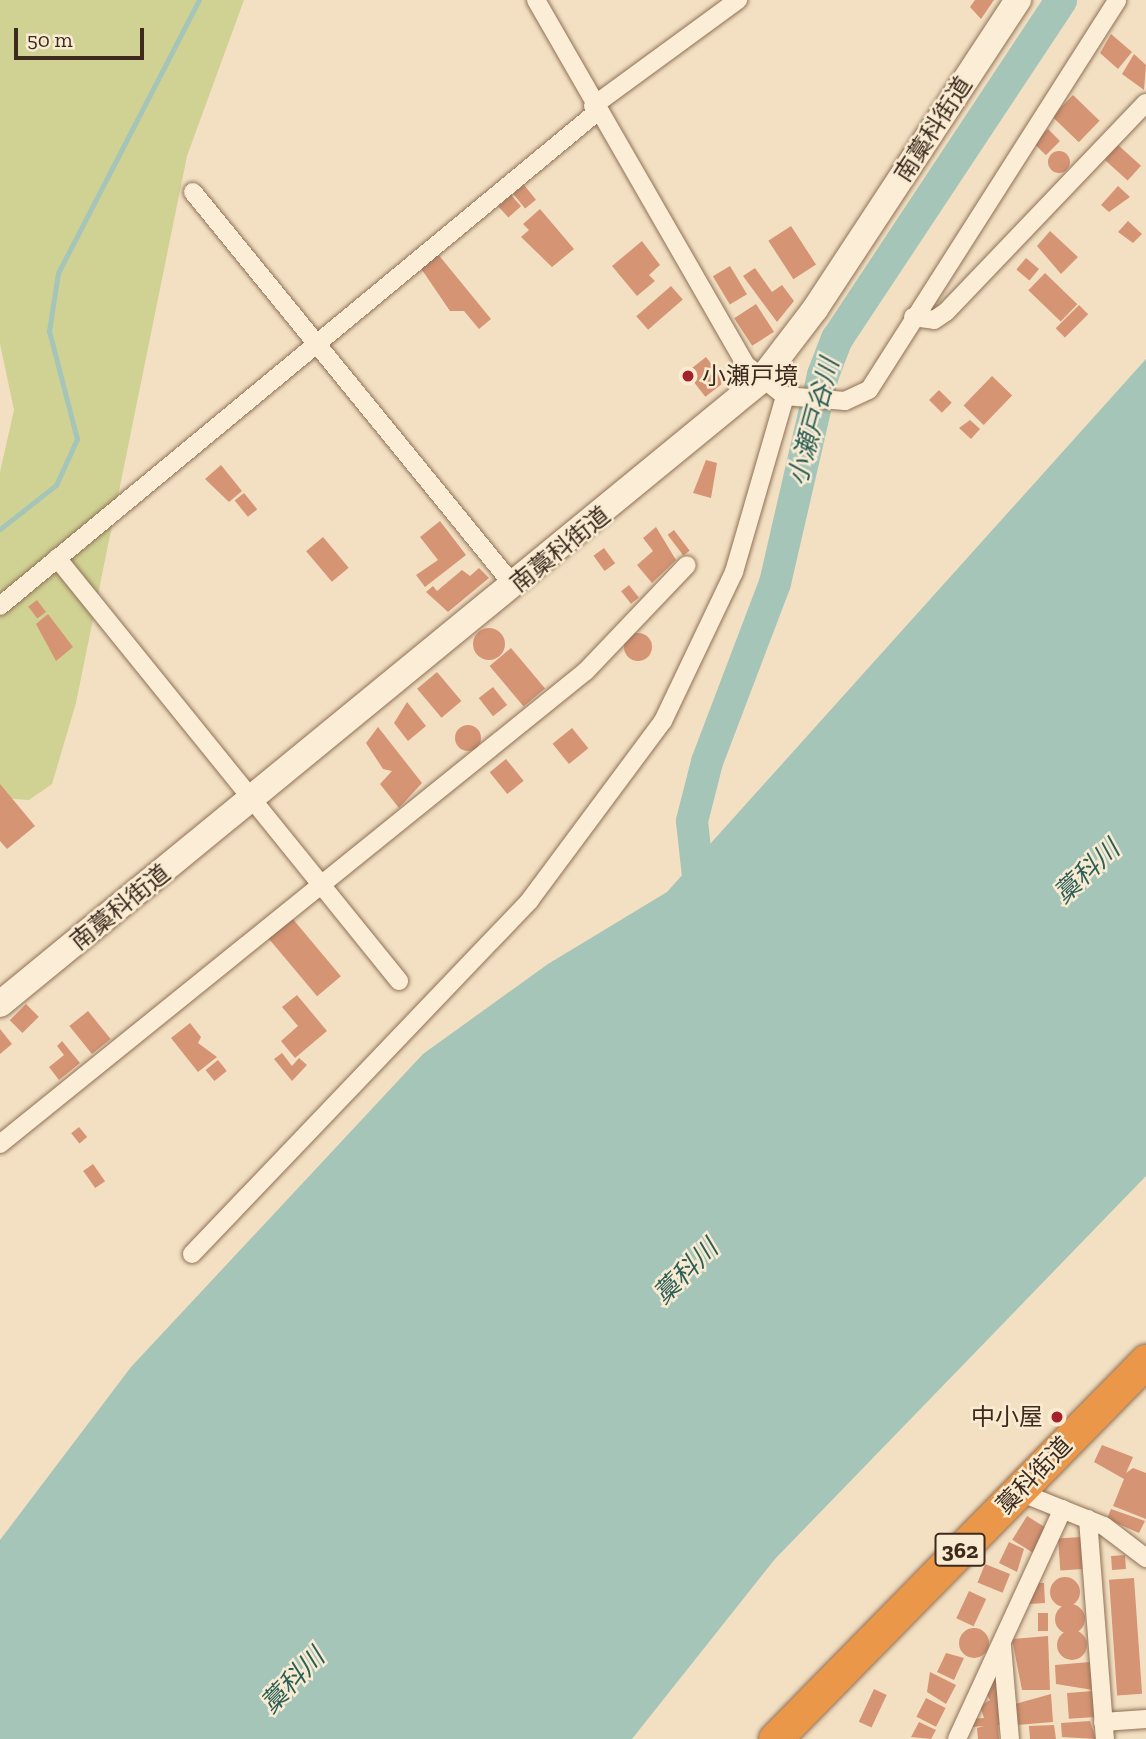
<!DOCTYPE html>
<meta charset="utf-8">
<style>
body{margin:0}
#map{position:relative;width:1146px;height:1739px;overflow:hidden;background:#f3e0c2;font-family:"Zilla Slab","Noto Sans JP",serif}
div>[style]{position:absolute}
.green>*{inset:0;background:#d0d294}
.water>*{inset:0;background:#a5c5b9}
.stream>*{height:5px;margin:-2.5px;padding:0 2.5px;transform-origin:2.5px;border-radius:2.5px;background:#a5c5b9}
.river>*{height:32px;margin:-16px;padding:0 16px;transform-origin:16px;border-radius:16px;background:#a5c5b9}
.building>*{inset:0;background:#d59474;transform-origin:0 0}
.round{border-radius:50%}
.roads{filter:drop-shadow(0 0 2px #8f7057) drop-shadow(0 0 2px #8f7057)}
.street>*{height:18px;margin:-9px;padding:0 9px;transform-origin:9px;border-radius:9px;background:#fceed6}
.secondary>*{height:26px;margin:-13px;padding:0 13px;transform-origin:13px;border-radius:13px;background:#fceed6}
.highway>*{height:33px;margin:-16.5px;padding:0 16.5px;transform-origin:16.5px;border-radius:16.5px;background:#ea974a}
.dots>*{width:19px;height:19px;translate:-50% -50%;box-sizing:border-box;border:4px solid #f9ebd2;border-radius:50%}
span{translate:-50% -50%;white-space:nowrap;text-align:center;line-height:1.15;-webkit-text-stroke:5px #f9ebd2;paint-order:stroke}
.shield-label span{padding:2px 5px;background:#f9ebd2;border:2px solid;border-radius:5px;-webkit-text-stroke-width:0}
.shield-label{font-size:23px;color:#3d2a1d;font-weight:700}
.street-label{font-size:24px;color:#3d2a1d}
.poi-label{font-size:24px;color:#3d2a1d}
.left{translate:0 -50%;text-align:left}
.right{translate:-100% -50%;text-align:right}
.water-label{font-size:26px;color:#2a5e57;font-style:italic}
.scale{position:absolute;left:14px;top:28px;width:130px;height:32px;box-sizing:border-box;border:4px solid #3d2a1d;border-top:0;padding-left:9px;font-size:21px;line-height:24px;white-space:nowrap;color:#3d2a1d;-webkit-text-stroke:5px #f9ebd2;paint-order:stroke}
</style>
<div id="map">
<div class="green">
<div style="clip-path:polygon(0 0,244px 0,187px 156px,76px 703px,52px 784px,29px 800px,0 798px,0 472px,14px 410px,0 344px)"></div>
</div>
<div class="water">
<div style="clip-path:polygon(1146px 359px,1146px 1176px,775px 1559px,632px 1739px,0 1739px,0 1540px,131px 1367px,423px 1054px,548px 964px,667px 892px)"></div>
</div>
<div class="stream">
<div style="left:0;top:529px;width:71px;rotate:-38.2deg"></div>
<div style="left:56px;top:485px;width:51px;rotate:-65.5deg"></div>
<div style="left:77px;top:439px;width:112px;rotate:-104.5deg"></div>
<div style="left:49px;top:331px;width:59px;rotate:-81.2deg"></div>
<div style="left:58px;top:273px;width:307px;rotate:-62.7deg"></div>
</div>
<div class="river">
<div style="left:700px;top:894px;width:73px;rotate:-96.3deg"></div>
<div style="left:692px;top:821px;width:61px;rotate:-75.7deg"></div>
<div style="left:707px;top:762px;width:191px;rotate:-69.2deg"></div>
<div style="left:775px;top:583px;width:213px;rotate:-77deg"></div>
<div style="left:823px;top:375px;width:39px;rotate:-69deg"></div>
<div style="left:837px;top:339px;width:406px;rotate:-56.5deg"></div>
</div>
<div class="building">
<div style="clip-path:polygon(975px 0,994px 0,981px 19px,970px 7px)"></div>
<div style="clip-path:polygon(1111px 34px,1132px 52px,1118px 69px,1100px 53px)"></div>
<div style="clip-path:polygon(1134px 54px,1146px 65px,1144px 90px,1122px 74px)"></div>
<div style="left:1073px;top:95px;width:37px;height:30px;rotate:44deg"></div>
<div style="left:1048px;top:129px;width:17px;height:20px;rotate:45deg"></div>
<div style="left:1118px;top:145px;width:31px;height:20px;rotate:42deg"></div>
<div class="round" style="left:1048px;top:151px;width:22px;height:22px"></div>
<div style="left:524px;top:185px;width:19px;height:14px;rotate:51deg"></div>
<div style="clip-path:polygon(1118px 186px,1130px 197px,1109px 212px,1101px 205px)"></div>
<div style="left:511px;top:195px;width:15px;height:17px;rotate:48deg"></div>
<div style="clip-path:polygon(540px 209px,574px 249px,552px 267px,521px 237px,529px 230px,523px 224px)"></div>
<div style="clip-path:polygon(1128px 221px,1142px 234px,1133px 243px,1118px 232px)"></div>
<div style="left:791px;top:226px;width:46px;height:27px;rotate:57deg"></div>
<div style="clip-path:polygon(1050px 231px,1078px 257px,1061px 274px,1037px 246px)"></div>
<div style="clip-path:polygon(642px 241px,660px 265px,649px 275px,655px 281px,637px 296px,612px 266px)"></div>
<div style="clip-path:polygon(437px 253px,491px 319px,479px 329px,464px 311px,450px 311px,420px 267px)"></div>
<div style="left:1026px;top:258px;width:17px;height:15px;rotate:40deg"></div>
<div style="left:730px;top:266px;width:33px;height:20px;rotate:59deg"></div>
<div style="clip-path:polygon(755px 268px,772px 292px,782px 285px,794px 301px,777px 322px,743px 276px)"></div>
<div style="left:1045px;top:273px;width:45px;height:24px;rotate:44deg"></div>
<div style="left:671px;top:286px;width:18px;height:46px;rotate:49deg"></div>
<div style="left:756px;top:304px;width:33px;height:26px;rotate:57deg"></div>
<div style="left:1079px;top:305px;width:13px;height:33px;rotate:45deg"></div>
<div style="left:706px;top:357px;width:31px;height:25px;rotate:52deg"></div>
<div style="left:992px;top:376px;width:28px;height:41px;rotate:44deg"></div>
<div style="left:939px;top:390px;width:18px;height:14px;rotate:45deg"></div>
<div style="clip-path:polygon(970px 420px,980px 429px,971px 439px,959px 428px)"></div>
<div style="clip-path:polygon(706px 460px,717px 463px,711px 498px,693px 493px)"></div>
<div style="clip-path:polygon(221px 465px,242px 491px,229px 502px,205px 479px)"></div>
<div style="left:244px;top:493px;width:21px;height:12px;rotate:51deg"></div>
<div style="clip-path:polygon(440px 521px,466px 555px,425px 587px,416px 575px,438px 560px,420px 537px)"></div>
<div style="clip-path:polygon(656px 527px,676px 560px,652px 583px,637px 565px,653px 551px,643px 538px)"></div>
<div style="left:674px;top:530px;width:26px;height:8px;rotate:53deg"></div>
<div style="left:323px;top:537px;width:40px;height:22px;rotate:50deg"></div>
<div style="left:604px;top:548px;width:19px;height:13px;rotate:54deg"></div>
<div style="clip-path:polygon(479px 568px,489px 578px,448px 612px,426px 592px,433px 586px,437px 591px,462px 570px,470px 576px)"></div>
<div style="left:629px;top:585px;width:16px;height:10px;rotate:52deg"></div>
<div style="left:37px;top:600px;width:15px;height:11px;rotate:53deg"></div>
<div style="clip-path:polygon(48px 614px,73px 647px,56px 661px,36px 624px)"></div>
<div class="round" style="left:473px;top:628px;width:32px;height:32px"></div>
<div class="round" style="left:624px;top:633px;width:28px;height:28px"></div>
<div style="left:511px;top:648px;width:53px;height:28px;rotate:50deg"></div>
<div style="left:437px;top:672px;width:38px;height:26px;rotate:50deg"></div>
<div style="left:493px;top:687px;width:23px;height:18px;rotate:52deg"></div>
<div style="clip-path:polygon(407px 702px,426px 726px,408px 741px,394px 723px)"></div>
<div class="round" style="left:455px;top:725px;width:26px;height:26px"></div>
<div style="clip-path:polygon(378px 727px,422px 783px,399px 808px,380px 784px,392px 771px,383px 769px,366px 743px)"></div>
<div style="left:572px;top:728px;width:26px;height:25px;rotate:51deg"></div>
<div style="left:506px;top:759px;width:28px;height:21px;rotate:51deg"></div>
<div style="clip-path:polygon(0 784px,35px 826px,7px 849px,0 841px)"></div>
<div style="left:292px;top:918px;width:76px;height:31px;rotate:50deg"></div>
<div style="clip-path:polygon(297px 995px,327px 1031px,295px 1058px,281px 1041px,298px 1026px,282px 1007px)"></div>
<div style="left:26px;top:1004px;width:18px;height:23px;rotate:45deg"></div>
<div style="left:88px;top:1011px;width:36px;height:24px;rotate:51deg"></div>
<div style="clip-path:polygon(190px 1023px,201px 1037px,198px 1043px,217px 1057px,198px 1072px,171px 1038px)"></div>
<div style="clip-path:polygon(0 1029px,12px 1044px,0 1054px)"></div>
<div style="clip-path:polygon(62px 1041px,80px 1063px,59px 1080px,49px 1067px,64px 1055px,57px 1046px)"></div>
<div style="clip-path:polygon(282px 1053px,292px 1066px,299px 1058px,307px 1065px,292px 1081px,274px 1059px)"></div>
<div style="left:218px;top:1060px;width:14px;height:16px;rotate:51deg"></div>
<div style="left:79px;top:1127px;width:13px;height:10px;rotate:51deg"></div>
<div style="left:93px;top:1164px;width:21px;height:12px;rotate:55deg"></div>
<div style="clip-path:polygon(1102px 1445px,1133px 1457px,1126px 1473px,1133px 1468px,1146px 1473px,1146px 1519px,1113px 1506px,1124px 1479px,1094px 1462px)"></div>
<div style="clip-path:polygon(1111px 1509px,1145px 1521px,1139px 1533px,1107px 1519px)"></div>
<div style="left:1027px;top:1516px;width:25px;height:28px;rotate:32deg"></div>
<div style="left:1081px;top:1537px;width:32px;height:23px;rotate:86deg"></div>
<div style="clip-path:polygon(1009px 1542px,1024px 1549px,1017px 1572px,999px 1563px)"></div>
<div style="left:1125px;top:1555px;width:14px;height:14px;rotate:86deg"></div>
<div style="left:985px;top:1564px;width:27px;height:20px;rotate:22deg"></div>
<div class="round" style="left:1050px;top:1577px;width:30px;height:30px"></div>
<div style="left:1134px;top:1578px;width:116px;height:25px;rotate:86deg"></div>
<div style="clip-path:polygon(1036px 1583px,1044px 1583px,1045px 1603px,1029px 1604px)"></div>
<div style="left:969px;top:1591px;width:19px;height:30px;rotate:25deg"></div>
<div class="round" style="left:1055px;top:1604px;width:30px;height:30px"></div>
<div style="left:1038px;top:1613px;width:10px;height:18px"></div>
<div class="round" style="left:959px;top:1628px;width:30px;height:30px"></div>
<div class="round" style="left:1057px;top:1630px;width:30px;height:30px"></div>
<div style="clip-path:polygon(1048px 1636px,1050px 1690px,1022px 1690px,1012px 1639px)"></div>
<div style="clip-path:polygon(946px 1653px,964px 1658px,954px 1680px,937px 1672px)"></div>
<div style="clip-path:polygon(1090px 1662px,1093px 1690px,1056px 1684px,1055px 1665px)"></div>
<div style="clip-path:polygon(995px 1669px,1004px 1725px,998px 1725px,999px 1739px,978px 1739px,977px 1728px,984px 1726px,972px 1727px,971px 1719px,984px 1718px,980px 1706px,990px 1700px,985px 1691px)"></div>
<div style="clip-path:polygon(930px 1672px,956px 1685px,946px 1704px,927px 1692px)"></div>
<div style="left:874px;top:1689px;width:14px;height:36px;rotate:25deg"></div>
<div style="left:1094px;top:1691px;width:26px;height:27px;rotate:86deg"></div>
<div style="clip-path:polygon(1051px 1694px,1053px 1722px,1017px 1725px,1015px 1704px)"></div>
<div style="left:926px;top:1698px;width:22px;height:21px;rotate:27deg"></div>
<div style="clip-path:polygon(1090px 1721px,1096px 1739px,1062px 1737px,1061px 1723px)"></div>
<div style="clip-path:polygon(919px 1722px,936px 1730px,931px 1739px,911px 1737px)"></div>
<div style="clip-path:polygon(1054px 1725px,1056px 1739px,1030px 1739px,1029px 1726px)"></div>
</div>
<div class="roads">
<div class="street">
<div style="left:536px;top:0;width:421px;rotate:60.1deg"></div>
<div style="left:746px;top:365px;width:50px;rotate:38.5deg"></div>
<div style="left:785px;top:396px;width:60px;rotate:4.8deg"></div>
<div style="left:845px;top:401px;width:26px;rotate:-25deg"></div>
<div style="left:869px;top:390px;width:462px;rotate:-57.5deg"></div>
<div style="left:593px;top:106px;width:180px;rotate:-36.2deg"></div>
<div style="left:193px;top:192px;width:508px;rotate:50.83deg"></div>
<div style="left:913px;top:317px;width:21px;rotate:8deg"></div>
<div style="left:934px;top:320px;width:14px;rotate:-34deg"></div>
<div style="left:946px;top:312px;width:289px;rotate:-46.3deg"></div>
<div style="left:57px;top:558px;width:544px;rotate:51.04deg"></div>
<div style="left:0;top:606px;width:775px;rotate:-39.61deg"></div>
<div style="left:0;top:1144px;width:753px;rotate:-38.91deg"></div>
<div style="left:586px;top:671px;width:146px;rotate:-46.4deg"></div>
<div style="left:192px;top:1254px;width:489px;rotate:-46.3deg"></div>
<div style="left:530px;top:900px;width:223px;rotate:-53.4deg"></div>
<div style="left:663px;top:721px;width:165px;rotate:-64.5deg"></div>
<div style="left:734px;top:572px;width:183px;rotate:-73.8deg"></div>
<div style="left:1017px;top:1491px;width:94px;rotate:21.9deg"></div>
<div style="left:1104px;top:1526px;width:53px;rotate:37.3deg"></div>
<div style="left:1088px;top:1519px;width:221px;rotate:85.6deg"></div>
<div style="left:1002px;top:1646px;width:93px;rotate:85.1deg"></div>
<div style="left:1103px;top:1722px;width:43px;rotate:-4deg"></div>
<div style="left:957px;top:1739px;width:253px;rotate:-65.3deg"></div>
</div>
<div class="secondary">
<div style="left:0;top:1004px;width:983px;rotate:-39.34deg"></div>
<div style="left:760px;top:381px;width:91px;rotate:-52.6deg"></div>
<div style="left:815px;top:309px;width:370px;rotate:-56.7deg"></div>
</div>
<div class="highway">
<div style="left:775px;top:1739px;width:530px;rotate:-45.54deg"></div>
</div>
</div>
<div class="dots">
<div style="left:688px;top:376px;background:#a4202b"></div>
<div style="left:1057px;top:1417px;background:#a4202b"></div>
</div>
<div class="shield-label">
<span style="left:960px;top:1550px">362</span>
</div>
<div class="street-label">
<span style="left:933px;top:129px;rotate:-57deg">南藁科街道</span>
<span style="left:560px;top:549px;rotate:-39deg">南藁科街道</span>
<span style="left:120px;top:907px;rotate:-39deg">南藁科街道</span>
<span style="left:1034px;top:1475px;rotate:-46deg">藁科街道</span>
</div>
<div class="poi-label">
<span class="left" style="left:702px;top:376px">小瀬戸境</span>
<span class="right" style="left:1043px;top:1417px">中小屋</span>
</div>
<div class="water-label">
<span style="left:814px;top:422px;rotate:-75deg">小瀬戸谷川</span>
<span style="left:1087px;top:872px;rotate:-43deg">藁科川</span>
<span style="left:686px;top:1272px;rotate:-45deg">藁科川</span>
<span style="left:293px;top:1681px;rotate:-46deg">藁科川</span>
</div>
<div class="scale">50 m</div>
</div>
